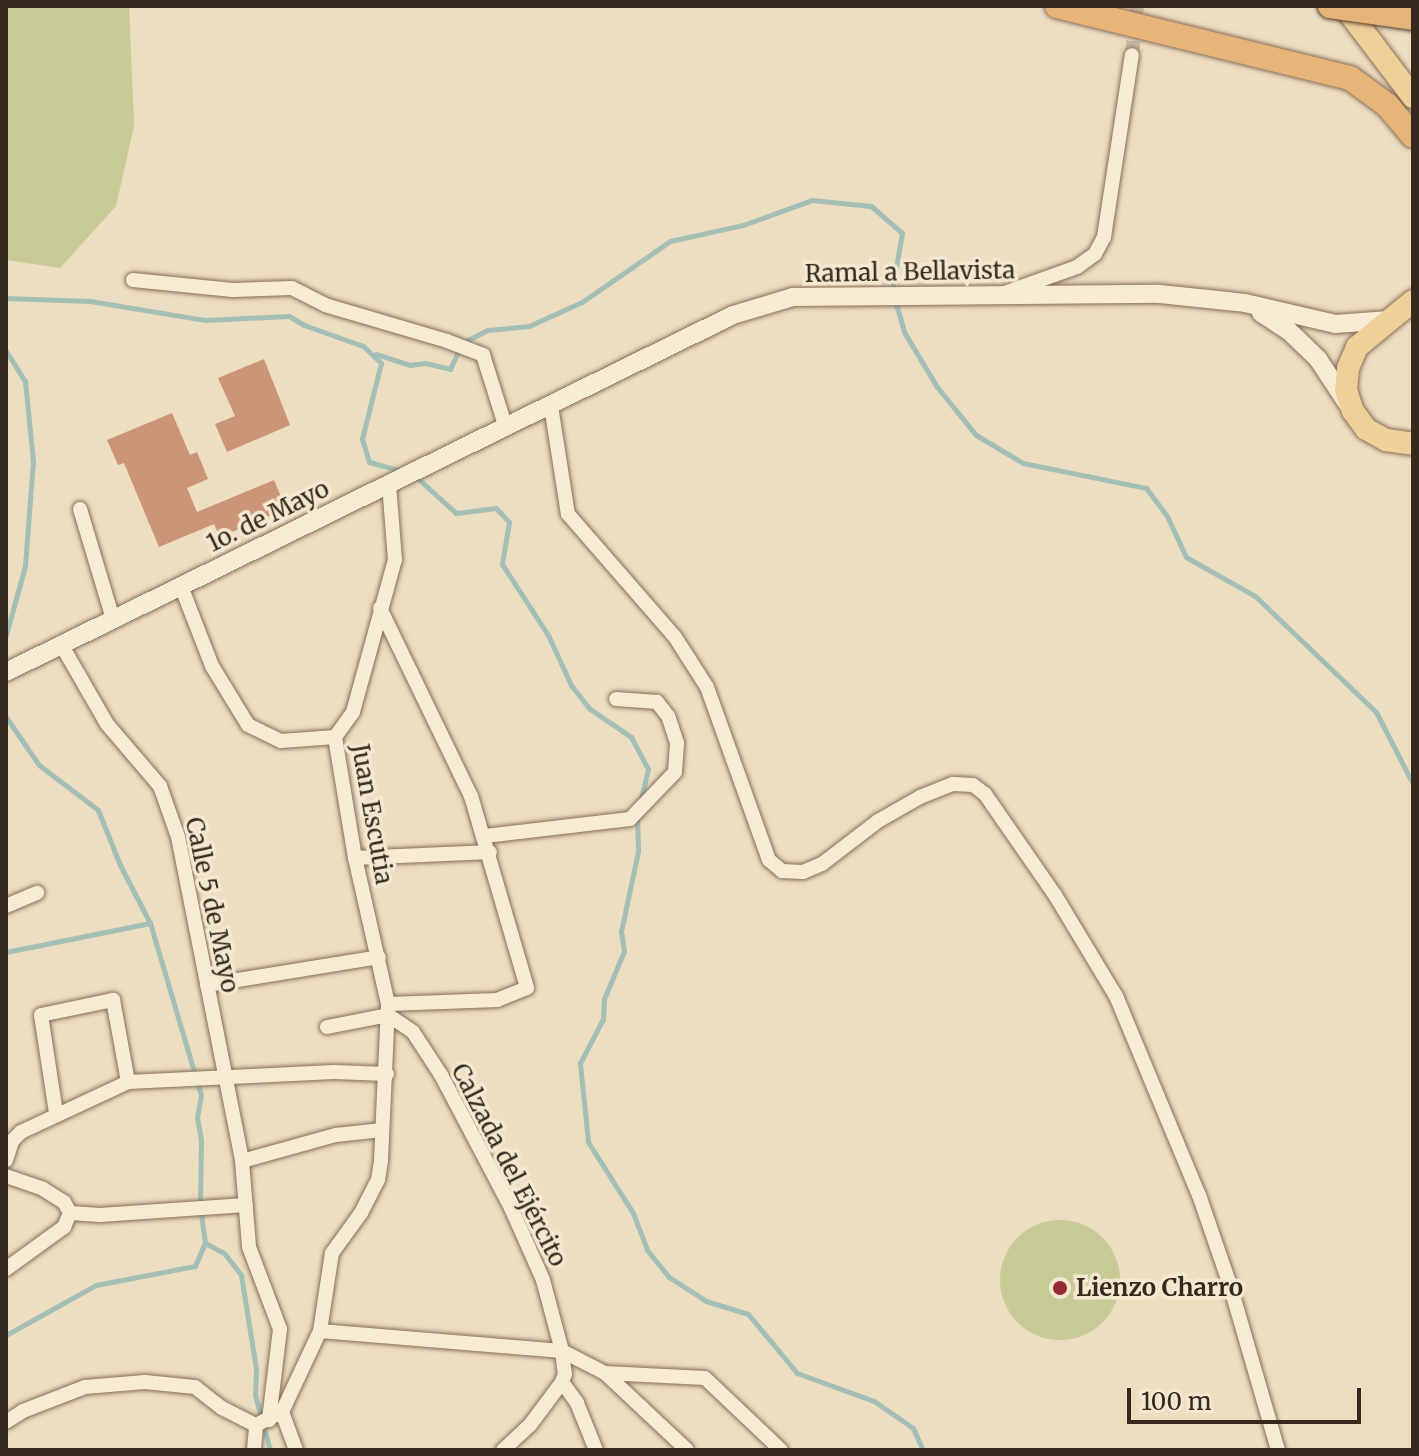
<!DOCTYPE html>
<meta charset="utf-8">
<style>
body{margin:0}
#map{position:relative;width:1419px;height:1456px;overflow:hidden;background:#edddc1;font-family:Merriweather,serif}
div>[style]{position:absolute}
.green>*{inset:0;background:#c8cb96}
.round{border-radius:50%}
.stream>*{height:5px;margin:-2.5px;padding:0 2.5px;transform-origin:2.5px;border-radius:2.5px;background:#a4c0b6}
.building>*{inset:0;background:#cb9578}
.minor-tunnel>*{height:14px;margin-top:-7px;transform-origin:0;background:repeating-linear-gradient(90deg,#c8b9a0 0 14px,transparent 0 21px)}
.roads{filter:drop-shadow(0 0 2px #866e59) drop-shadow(0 0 2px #866e59)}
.minor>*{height:14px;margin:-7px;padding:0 7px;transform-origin:7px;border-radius:7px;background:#f8ebd4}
.tertiary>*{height:18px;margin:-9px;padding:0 9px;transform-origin:9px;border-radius:9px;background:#f8ebd4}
.primary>*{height:22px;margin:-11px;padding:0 11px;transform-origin:11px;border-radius:11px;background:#f0d099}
.trunk>*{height:24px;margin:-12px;padding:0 12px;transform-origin:12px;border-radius:12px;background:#e6b476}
.bridges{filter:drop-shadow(0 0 2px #543d2d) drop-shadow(0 0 2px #543d2d)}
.trunk-bridge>*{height:24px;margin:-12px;padding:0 12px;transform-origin:12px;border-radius:12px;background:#e6b476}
.dots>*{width:22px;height:22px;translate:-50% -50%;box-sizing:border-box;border:4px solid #f5e8d1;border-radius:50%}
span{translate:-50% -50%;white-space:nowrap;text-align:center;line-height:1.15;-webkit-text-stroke:7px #f5e8d1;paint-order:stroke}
.street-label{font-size:24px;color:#36281d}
.poi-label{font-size:24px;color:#36281d;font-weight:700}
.left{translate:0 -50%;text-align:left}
.frame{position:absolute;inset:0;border:8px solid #36281d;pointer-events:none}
.scale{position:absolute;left:1127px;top:1388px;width:234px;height:36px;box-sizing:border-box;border:4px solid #36281d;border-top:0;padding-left:10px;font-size:24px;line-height:28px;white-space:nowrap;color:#36281d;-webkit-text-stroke:6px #f5e8d1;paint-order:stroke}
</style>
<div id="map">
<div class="green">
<div style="clip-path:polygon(6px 6px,129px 6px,134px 126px,116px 206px,60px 268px,6px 260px)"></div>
<div class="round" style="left:1000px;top:1220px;width:120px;height:120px"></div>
</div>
<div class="stream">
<div style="left:6px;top:298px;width:84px;rotate:2deg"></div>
<div style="left:90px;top:301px;width:117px;rotate:9.4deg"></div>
<div style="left:205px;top:320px;width:84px;rotate:-2.7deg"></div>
<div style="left:289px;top:316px;width:17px;rotate:31deg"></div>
<div style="left:304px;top:325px;width:63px;rotate:19.6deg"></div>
<div style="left:363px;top:346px;width:25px;rotate:43deg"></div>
<div style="left:381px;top:363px;width:78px;rotate:104deg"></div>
<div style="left:362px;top:439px;width:24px;rotate:73deg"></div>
<div style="left:369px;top:462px;width:34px;rotate:15deg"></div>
<div style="left:895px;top:300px;width:33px;rotate:74deg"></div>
<div style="left:904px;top:332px;width:64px;rotate:59deg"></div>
<div style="left:937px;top:387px;width:62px;rotate:50.9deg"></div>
<div style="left:976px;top:435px;width:55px;rotate:30.8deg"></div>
<div style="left:1023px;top:463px;width:126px;rotate:11.5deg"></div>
<div style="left:1146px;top:488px;width:35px;rotate:53deg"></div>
<div style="left:1167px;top:516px;width:45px;rotate:65.1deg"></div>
<div style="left:1186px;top:557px;width:79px;rotate:29.5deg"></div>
<div style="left:1255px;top:596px;width:168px;rotate:43.8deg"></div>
<div style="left:1376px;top:712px;width:81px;rotate:62.8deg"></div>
<div style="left:6px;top:351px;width:36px;rotate:58deg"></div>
<div style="left:25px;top:381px;width:80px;rotate:84.3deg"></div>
<div style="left:33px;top:461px;width:105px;rotate:94.4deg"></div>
<div style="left:25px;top:566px;width:72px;rotate:105.4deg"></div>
<div style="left:376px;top:354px;width:36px;rotate:18deg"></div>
<div style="left:410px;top:365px;width:15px;rotate:-8deg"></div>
<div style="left:425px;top:363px;width:26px;rotate:13deg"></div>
<div style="left:450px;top:369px;width:29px;rotate:-65deg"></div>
<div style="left:462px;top:343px;width:29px;rotate:-27deg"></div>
<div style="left:488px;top:330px;width:41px;rotate:-5.6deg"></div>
<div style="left:529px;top:326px;width:58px;rotate:-24.4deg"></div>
<div style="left:582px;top:302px;width:107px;rotate:-34.7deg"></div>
<div style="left:670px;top:241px;width:75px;rotate:-12.4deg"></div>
<div style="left:743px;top:225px;width:73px;rotate:-19.9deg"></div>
<div style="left:812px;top:200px;width:59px;rotate:5.8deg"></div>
<div style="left:871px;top:206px;width:41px;rotate:41.1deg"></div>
<div style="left:902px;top:233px;width:59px;rotate:99.8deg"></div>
<div style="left:415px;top:476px;width:55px;rotate:42.1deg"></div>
<div style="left:456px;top:513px;width:40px;rotate:-7.1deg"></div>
<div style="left:496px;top:508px;width:19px;rotate:47deg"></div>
<div style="left:509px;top:522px;width:43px;rotate:99.5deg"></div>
<div style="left:502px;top:564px;width:85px;rotate:57.1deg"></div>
<div style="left:548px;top:635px;width:55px;rotate:65.3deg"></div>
<div style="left:571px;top:685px;width:31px;rotate:52deg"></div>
<div style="left:590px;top:709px;width:50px;rotate:34.3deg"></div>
<div style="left:631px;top:737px;width:36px;rotate:62deg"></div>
<div style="left:648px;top:769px;width:32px;rotate:103deg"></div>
<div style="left:6px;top:717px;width:58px;rotate:55.5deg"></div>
<div style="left:39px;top:765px;width:74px;rotate:37.3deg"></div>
<div style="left:98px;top:810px;width:59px;rotate:68.2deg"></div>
<div style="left:120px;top:865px;width:65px;rotate:62.7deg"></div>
<div style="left:150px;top:923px;width:179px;rotate:73.5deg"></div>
<div style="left:201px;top:1095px;width:22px;rotate:100deg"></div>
<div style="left:197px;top:1117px;width:23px;rotate:80deg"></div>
<div style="left:201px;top:1140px;width:67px;rotate:90.9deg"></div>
<div style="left:200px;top:1207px;width:36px;rotate:82deg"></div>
<div style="left:205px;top:1243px;width:21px;rotate:28deg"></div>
<div style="left:224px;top:1253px;width:28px;rotate:52deg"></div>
<div style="left:241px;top:1275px;width:95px;rotate:80.9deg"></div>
<div style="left:256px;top:1369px;width:26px;rotate:92deg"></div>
<div style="left:255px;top:1395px;width:57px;rotate:74.7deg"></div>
<div style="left:637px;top:818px;width:33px;rotate:88deg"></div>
<div style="left:638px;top:851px;width:83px;rotate:101.9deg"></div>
<div style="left:621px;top:932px;width:19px;rotate:81deg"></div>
<div style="left:624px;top:951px;width:52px;rotate:112.6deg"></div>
<div style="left:604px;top:999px;width:20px;rotate:93deg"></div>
<div style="left:603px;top:1019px;width:50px;rotate:117.6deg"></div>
<div style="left:580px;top:1063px;width:79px;rotate:84.2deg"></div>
<div style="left:588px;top:1142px;width:84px;rotate:57.6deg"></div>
<div style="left:633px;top:1213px;width:40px;rotate:69deg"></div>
<div style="left:647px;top:1250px;width:35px;rotate:51deg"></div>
<div style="left:669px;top:1277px;width:44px;rotate:33deg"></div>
<div style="left:706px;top:1301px;width:44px;rotate:17.2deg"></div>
<div style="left:748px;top:1314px;width:77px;rotate:50.3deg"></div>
<div style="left:797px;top:1373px;width:82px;rotate:20deg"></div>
<div style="left:874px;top:1401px;width:47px;rotate:34.7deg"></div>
<div style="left:913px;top:1428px;width:24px;rotate:66deg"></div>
<div style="left:6px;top:952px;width:147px;rotate:-11.4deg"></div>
<div style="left:6px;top:1335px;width:103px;rotate:-29.1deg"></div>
<div style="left:96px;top:1285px;width:101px;rotate:-10.9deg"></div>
<div style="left:195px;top:1266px;width:25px;rotate:-67deg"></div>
</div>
<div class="building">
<div style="clip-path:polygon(264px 359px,290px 425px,227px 452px,215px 424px,235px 416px,218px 378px)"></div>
<div style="clip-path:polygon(172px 413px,190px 455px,197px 452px,208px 479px,187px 488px,197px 512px,274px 480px,286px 509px,220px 537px,214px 524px,159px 547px,124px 463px,118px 465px,107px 440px)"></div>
</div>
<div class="minor-tunnel">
<div style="left:1132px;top:55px;width:49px;rotate:-84.2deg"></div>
</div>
<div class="roads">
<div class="minor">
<div style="left:133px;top:280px;width:100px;rotate:5.7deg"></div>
<div style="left:233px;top:290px;width:59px;rotate:-1.9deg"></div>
<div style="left:292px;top:288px;width:37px;rotate:27deg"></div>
<div style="left:325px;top:305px;width:127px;rotate:16.4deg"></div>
<div style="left:447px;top:341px;width:39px;rotate:21deg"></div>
<div style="left:483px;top:355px;width:77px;rotate:72.5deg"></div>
<div style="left:1007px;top:292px;width:74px;rotate:-19.7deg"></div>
<div style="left:1077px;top:267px;width:22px;rotate:-36deg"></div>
<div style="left:1095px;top:254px;width:19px;rotate:-62deg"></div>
<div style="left:1104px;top:237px;width:184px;rotate:-81.3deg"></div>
<div style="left:551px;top:406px;width:109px;rotate:81.1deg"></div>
<div style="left:568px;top:514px;width:163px;rotate:49deg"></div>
<div style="left:675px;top:637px;width:59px;rotate:57.4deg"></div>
<div style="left:707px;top:687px;width:184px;rotate:70.3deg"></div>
<div style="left:769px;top:860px;width:17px;rotate:40deg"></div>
<div style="left:782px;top:871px;width:21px;rotate:3deg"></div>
<div style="left:803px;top:872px;width:21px;rotate:-23deg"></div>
<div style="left:822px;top:864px;width:71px;rotate:-37.5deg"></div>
<div style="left:878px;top:821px;width:48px;rotate:-29.7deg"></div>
<div style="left:920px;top:797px;width:35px;rotate:-22deg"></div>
<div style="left:953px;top:784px;width:20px;rotate:3deg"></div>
<div style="left:973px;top:785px;width:15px;rotate:37deg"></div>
<div style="left:985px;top:794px;width:123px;rotate:55.3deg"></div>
<div style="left:1055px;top:895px;width:118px;rotate:58.9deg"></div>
<div style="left:1116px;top:996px;width:216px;rotate:67.4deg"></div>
<div style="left:1199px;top:1195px;width:95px;rotate:71deg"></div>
<div style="left:1230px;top:1285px;width:172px;rotate:73.8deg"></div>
<div style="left:80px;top:509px;width:115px;rotate:73.3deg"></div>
<div style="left:181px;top:586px;width:86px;rotate:68.8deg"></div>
<div style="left:212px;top:666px;width:69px;rotate:58.6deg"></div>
<div style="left:248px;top:725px;width:37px;rotate:26deg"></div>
<div style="left:281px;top:741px;width:54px;rotate:-4.2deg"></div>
<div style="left:380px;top:608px;width:209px;rotate:64.2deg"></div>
<div style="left:471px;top:796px;width:200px;rotate:73.7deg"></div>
<div style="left:527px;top:988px;width:31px;rotate:158deg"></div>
<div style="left:498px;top:1000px;width:110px;rotate:177.9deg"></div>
<div style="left:61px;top:644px;width:92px;rotate:60.1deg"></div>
<div style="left:107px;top:724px;width:82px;rotate:49.5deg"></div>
<div style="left:160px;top:786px;width:54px;rotate:70.6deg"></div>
<div style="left:178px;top:837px;width:330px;rotate:78.8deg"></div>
<div style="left:242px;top:1161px;width:86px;rotate:85.3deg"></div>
<div style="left:249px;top:1247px;width:88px;rotate:69.3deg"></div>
<div style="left:280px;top:1329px;width:92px;rotate:96.9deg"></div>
<div style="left:485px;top:836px;width:146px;rotate:-6.7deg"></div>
<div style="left:630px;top:819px;width:65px;rotate:-46.2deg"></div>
<div style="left:675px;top:772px;width:29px;rotate:-86deg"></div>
<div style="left:677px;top:743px;width:28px;rotate:-108deg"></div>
<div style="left:668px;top:716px;width:18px;rotate:-128deg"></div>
<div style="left:657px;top:702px;width:41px;rotate:-175.8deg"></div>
<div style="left:355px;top:858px;width:135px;rotate:-2.5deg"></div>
<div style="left:6px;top:906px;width:34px;rotate:-23deg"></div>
<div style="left:207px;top:985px;width:174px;rotate:-9.2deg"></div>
<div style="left:388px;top:1015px;width:30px;rotate:34deg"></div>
<div style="left:413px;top:1032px;width:51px;rotate:56.9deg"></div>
<div style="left:441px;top:1075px;width:150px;rotate:62.2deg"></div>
<div style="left:511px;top:1208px;width:79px;rotate:66deg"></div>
<div style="left:543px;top:1280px;width:73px;rotate:75deg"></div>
<div style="left:562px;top:1351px;width:23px;rotate:83deg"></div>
<div style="left:565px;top:1374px;width:9px;rotate:111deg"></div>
<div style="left:562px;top:1382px;width:26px;rotate:54deg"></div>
<div style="left:577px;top:1403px;width:51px;rotate:68deg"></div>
<div style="left:327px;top:1027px;width:62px;rotate:-11.1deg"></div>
<div style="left:56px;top:1113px;width:99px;rotate:-98.7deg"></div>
<div style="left:41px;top:1015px;width:74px;rotate:-11.8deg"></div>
<div style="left:113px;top:1000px;width:83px;rotate:79.6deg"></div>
<div style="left:6px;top:1160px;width:20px;rotate:-72deg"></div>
<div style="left:12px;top:1141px;width:13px;rotate:-45deg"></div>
<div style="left:21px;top:1132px;width:118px;rotate:-25deg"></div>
<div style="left:128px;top:1082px;width:206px;rotate:-2.8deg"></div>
<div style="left:334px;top:1072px;width:53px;rotate:2.2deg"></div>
<div style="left:242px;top:1161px;width:98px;rotate:-15.5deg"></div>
<div style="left:336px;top:1135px;width:46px;rotate:-6.2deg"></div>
<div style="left:6px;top:1176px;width:39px;rotate:19deg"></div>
<div style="left:43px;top:1189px;width:25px;rotate:32deg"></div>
<div style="left:64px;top:1202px;width:13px;rotate:61deg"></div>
<div style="left:70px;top:1213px;width:30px;rotate:4deg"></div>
<div style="left:100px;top:1215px;width:146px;rotate:-3.9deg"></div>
<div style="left:6px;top:1269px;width:72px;rotate:-35.9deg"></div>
<div style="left:64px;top:1227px;width:15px;rotate:-67deg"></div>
<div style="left:320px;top:1331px;width:243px;rotate:4.7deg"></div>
<div style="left:562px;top:1351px;width:48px;rotate:27.1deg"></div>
<div style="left:605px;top:1373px;width:112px;rotate:43.2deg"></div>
<div style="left:605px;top:1373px;width:100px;rotate:2.9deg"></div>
<div style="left:705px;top:1378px;width:105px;rotate:43.5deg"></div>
<div style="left:282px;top:1412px;width:40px;rotate:69.8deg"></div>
<div style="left:6px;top:1422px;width:20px;rotate:-33deg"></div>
<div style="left:23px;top:1411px;width:66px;rotate:-21.2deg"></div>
<div style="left:85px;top:1387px;width:60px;rotate:-4.8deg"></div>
<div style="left:145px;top:1382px;width:50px;rotate:5.7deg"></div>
<div style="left:195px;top:1387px;width:34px;rotate:38deg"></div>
<div style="left:222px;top:1408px;width:38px;rotate:27deg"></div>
<div style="left:256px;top:1425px;width:29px;rotate:-27deg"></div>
<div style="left:282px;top:1412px;width:89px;rotate:-64.9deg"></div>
<div style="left:320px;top:1331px;width:79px;rotate:-81.3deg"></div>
<div style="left:332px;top:1253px;width:49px;rotate:-54.1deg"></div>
<div style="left:361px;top:1213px;width:37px;rotate:-63deg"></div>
<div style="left:378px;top:1180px;width:20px;rotate:-81deg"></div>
<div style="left:381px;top:1160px;width:156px;rotate:-87.4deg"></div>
<div style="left:388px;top:1004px;width:150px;rotate:-102.7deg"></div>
<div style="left:355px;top:858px;width:123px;rotate:-99.4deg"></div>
<div style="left:335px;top:737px;width:31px;rotate:-54deg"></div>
<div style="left:353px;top:712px;width:158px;rotate:-74.6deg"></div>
<div style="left:395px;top:560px;width:76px;rotate:-94.5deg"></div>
<div style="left:254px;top:1450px;width:25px;rotate:-85deg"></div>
<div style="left:503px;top:1450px;width:37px;rotate:-43deg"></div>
<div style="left:530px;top:1425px;width:54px;rotate:-53.3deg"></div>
</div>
<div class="tertiary">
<div style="left:1261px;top:313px;width:33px;rotate:33deg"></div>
<div style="left:1289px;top:331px;width:40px;rotate:44deg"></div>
<div style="left:1318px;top:359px;width:53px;rotate:56.6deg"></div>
<div style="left:6px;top:672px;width:810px;rotate:-26.15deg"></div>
<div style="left:733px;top:315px;width:63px;rotate:-16.7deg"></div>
<div style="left:793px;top:297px;width:367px;rotate:-0.5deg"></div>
<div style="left:1160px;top:294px;width:85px;rotate:6deg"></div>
<div style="left:1245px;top:303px;width:92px;rotate:13.1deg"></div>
<div style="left:1335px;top:324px;width:55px;rotate:-4.2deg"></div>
</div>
<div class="primary">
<div style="left:1344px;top:6px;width:114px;rotate:52.8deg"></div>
<div style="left:1413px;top:301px;width:72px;rotate:140.6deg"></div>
<div style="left:1357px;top:347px;width:23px;rotate:113deg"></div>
<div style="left:1348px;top:368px;width:22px;rotate:95deg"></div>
<div style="left:1346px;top:390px;width:22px;rotate:72deg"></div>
<div style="left:1353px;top:411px;width:22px;rotate:54deg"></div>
<div style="left:1366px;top:429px;width:23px;rotate:29deg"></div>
<div style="left:1386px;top:440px;width:27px;rotate:8deg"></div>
</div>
<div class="trunk">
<div style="left:1057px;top:6px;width:302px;rotate:13.8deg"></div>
<div style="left:1350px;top:78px;width:46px;rotate:36.1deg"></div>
<div style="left:1387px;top:105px;width:40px;rotate:50deg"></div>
</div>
</div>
<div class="bridges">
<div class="trunk-bridge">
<div style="left:1330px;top:6px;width:84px;rotate:8.2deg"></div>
</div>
</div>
<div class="dots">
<div style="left:1060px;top:1288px;background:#952a31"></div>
</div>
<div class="street-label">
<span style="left:910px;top:272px;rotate:-1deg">Ramal a Bellavista</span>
<span style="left:268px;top:516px;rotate:-26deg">1o. de Mayo</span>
<span style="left:372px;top:814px;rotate:80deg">Juan Escutia</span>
<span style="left:212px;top:905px;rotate:78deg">Calle 5 de Mayo</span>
<span style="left:509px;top:1165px;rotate:63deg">Calzada del Ejército</span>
</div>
<div class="poi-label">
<span class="left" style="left:1076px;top:1288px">Lienzo Charro</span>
</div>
<div class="frame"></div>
<div class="scale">100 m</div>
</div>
